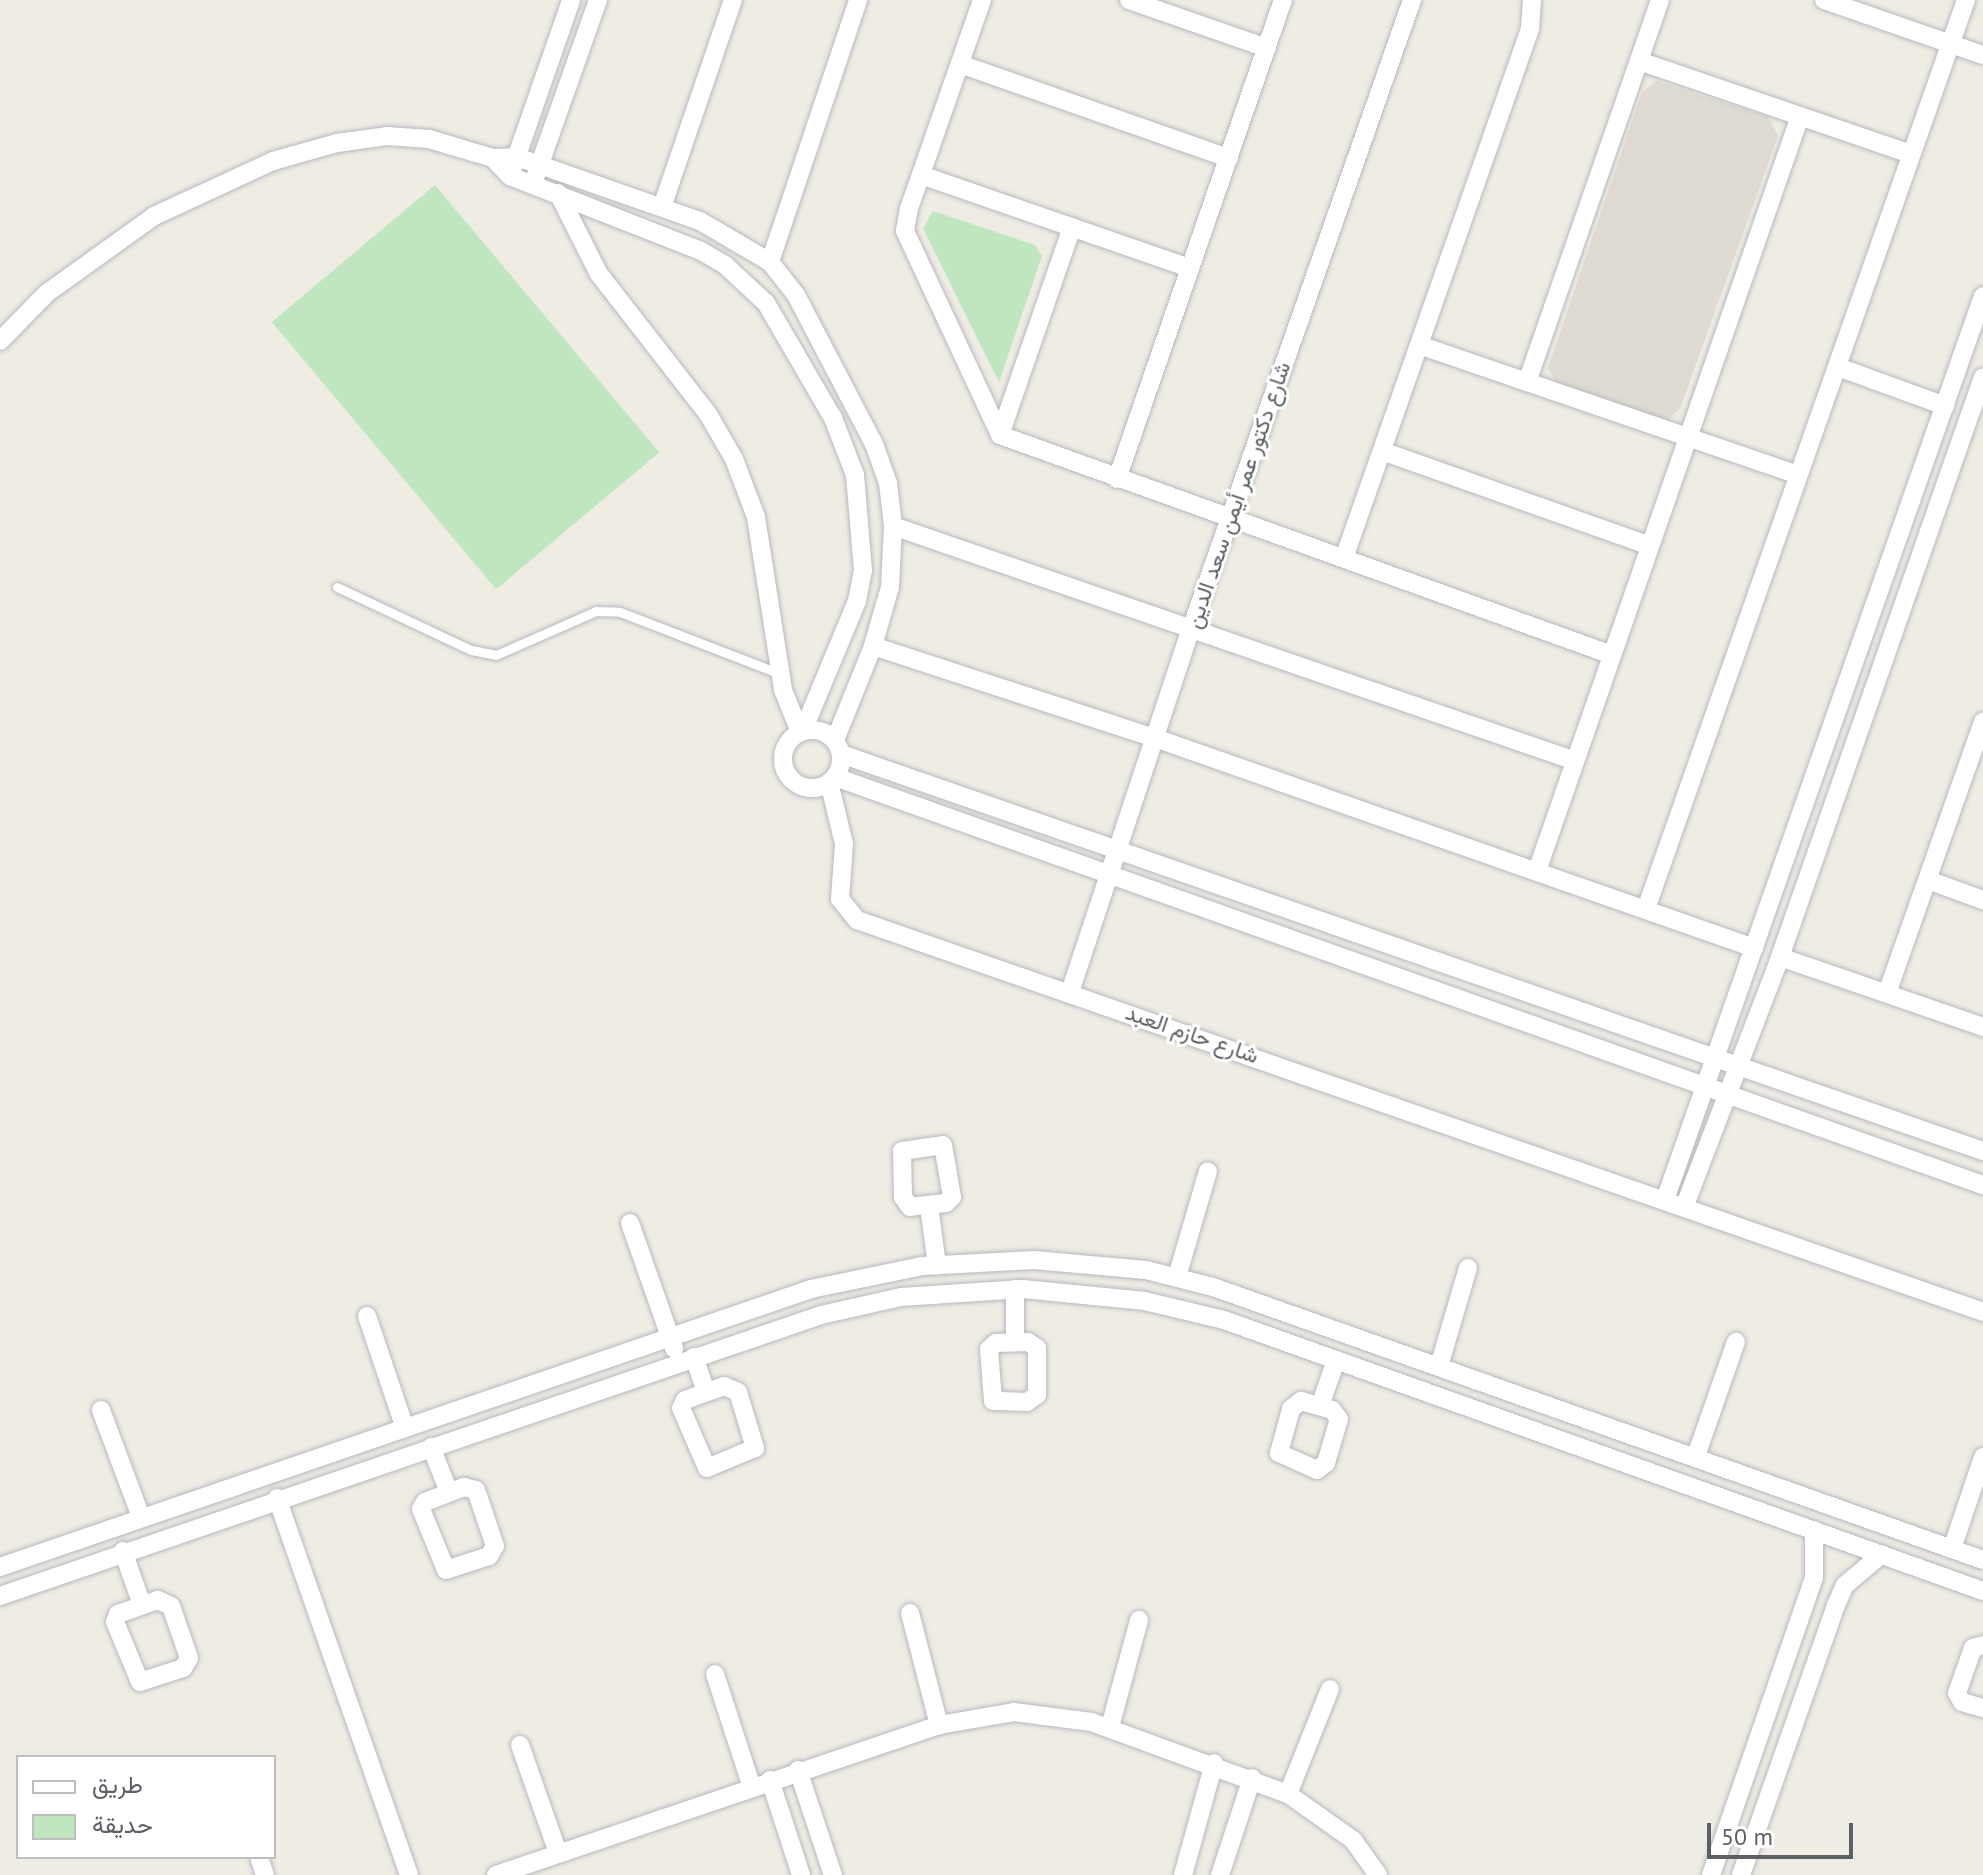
<!DOCTYPE html>
<meta charset="utf-8">
<style>
body{margin:0}
#map{position:relative;width:1983px;height:1875px;overflow:hidden;background:#efece4;font-family:"PT Sans",Vazirmatn,sans-serif}
div>[style]{position:absolute}
.education>*{inset:0;background:#dfdbd2}
.green>*{inset:0;background:#c0e6c0;transform-origin:0 0}
.roads{filter:drop-shadow(0 0 2px #b6b9be) drop-shadow(0 0 2px #b6b9be)}
.lane>*{height:9px;margin:-4.5px;padding:0 4.5px;transform-origin:4.5px;border-radius:4.5px;background:#fff}
.street>*{height:18px;margin:-9px;padding:0 9px;transform-origin:9px;border-radius:9px;background:#fff}
.street>.ring{margin:-9px;padding:0;box-sizing:content-box;background:none;border:18px solid #fff;border-radius:50%}
span{translate:-50% -50%;white-space:nowrap;text-align:center;line-height:1.15;-webkit-text-stroke:6px #fff;paint-order:stroke}
.street-label{font-size:22px;color:#5c6065}
.legend{position:absolute;left:16px;top:1755px;width:260px;height:104px;box-sizing:border-box;background:#fff;border:2px solid #bebfc1;margin:0;padding:10px 14px;list-style:none;font-size:24px;color:#5c6065}
.legend li{display:flex;align-items:center;gap:16px;height:40px}
.legend b{width:40px;border:2px solid #bebfc1}
.scale{position:absolute;left:1707px;top:1823px;width:146px;height:36px;box-sizing:border-box;border:4px solid #5c6065;border-top:0;padding-left:10px;font-size:24px;line-height:28px;white-space:nowrap;color:#5c6065;-webkit-text-stroke:6px #fff;paint-order:stroke}
</style>
<div id="map">
<div class="education">
<div style="clip-path:polygon(1657px 81px,1768px 117px,1778px 136px,1680px 409px,1667px 420px,1556px 383px,1548px 368px,1642px 92px)"></div>
</div>
<div class="green">
<div style="left:435px;top:185px;width:349px;height:213px;rotate:50deg"></div>
<div style="clip-path:polygon(933px 211px,1035px 245px,1042px 256px,999px 382px,923px 229px)"></div>
</div>
<div class="roads">
<div class="lane">
<div style="left:337px;top:587px;width:148px;rotate:25.2deg"></div>
<div style="left:471px;top:650px;width:25px;rotate:11deg"></div>
<div style="left:496px;top:655px;width:109px;rotate:-23.7deg"></div>
<div style="left:596px;top:611px;width:24px;rotate:2deg"></div>
<div style="left:620px;top:612px;width:173px;rotate:21.1deg"></div>
</div>
<div class="street">
<div style="left:982px;top:0;width:220px;rotate:109.3deg"></div>
<div style="left:909px;top:208px;width:23px;rotate:100deg"></div>
<div style="left:905px;top:231px;width:225px;rotate:65deg"></div>
<div style="left:1000px;top:435px;width:650px;rotate:19.77deg"></div>
<div style="left:1129px;top:0;width:146px;rotate:19.2deg"></div>
<div style="left:1824px;top:0;width:168px;rotate:19.1deg"></div>
<div style="left:1639px;top:61px;width:287px;rotate:18.9deg"></div>
<div style="left:960px;top:64px;width:285px;rotate:19.3deg"></div>
<div style="left:493px;top:158px;width:25px;rotate:47deg"></div>
<div style="left:510px;top:176px;width:205px;rotate:21.4deg"></div>
<div style="left:701px;top:251px;width:28px;rotate:30deg"></div>
<div style="left:725px;top:265px;width:56px;rotate:42.8deg"></div>
<div style="left:766px;top:303px;width:133px;rotate:59.8deg"></div>
<div style="left:833px;top:418px;width:61px;rotate:68.9deg"></div>
<div style="left:855px;top:475px;width:95px;rotate:85.2deg"></div>
<div style="left:863px;top:570px;width:32px;rotate:101deg"></div>
<div style="left:857px;top:601px;width:141px;rotate:112.6deg"></div>
<div style="left:513px;top:167px;width:177px;rotate:-70.8deg"></div>
<div style="left:536px;top:175px;width:186px;rotate:-70.5deg"></div>
<div style="left:921px;top:175px;width:285px;rotate:19.1deg"></div>
<div style="left:558px;top:193px;width:91px;rotate:63.2deg"></div>
<div style="left:599px;top:274px;width:177px;rotate:52.1deg"></div>
<div style="left:708px;top:414px;width:52px;rotate:60deg"></div>
<div style="left:734px;top:459px;width:62px;rotate:69.2deg"></div>
<div style="left:756px;top:517px;width:175px;rotate:81.1deg"></div>
<div style="left:783px;top:690px;width:45px;rotate:68deg"></div>
<div style="left:662px;top:207px;width:219px;rotate:-71.1deg"></div>
<div style="left:770px;top:262px;width:276px;rotate:-71.4deg"></div>
<div style="left:0;top:341px;width:67px;rotate:-45.6deg"></div>
<div style="left:47px;top:293px;width:132px;rotate:-35.7deg"></div>
<div style="left:154px;top:216px;width:131px;rotate:-24.8deg"></div>
<div style="left:273px;top:161px;width:66px;rotate:-15.7deg"></div>
<div style="left:337px;top:143px;width:50px;rotate:-8deg"></div>
<div style="left:387px;top:136px;width:42px;rotate:4.1deg"></div>
<div style="left:429px;top:139px;width:67px;rotate:16.5deg"></div>
<div style="left:493px;top:158px;width:24px;rotate:-2deg"></div>
<div style="left:517px;top:157px;width:194px;rotate:19.3deg"></div>
<div style="left:700px;top:221px;width:81px;rotate:30.4deg"></div>
<div style="left:770px;top:262px;width:42px;rotate:51.8deg"></div>
<div style="left:796px;top:295px;width:168px;rotate:62.4deg"></div>
<div style="left:874px;top:444px;width:41px;rotate:70.3deg"></div>
<div style="left:888px;top:483px;width:43px;rotate:83.4deg"></div>
<div style="left:893px;top:526px;width:61px;rotate:92.8deg"></div>
<div style="left:890px;top:587px;width:61px;rotate:106.1deg"></div>
<div style="left:873px;top:646px;width:101px;rotate:112deg"></div>
<div style="left:1419px;top:345px;width:401px;rotate:18.9deg"></div>
<div style="left:1838px;top:367px;width:114px;rotate:20deg"></div>
<div style="left:1527px;top:382px;width:404px;rotate:-70.8deg"></div>
<div style="left:1000px;top:435px;width:220px;rotate:-70.9deg"></div>
<div style="left:1382px;top:451px;width:284px;rotate:19.5deg"></div>
<div style="left:1117px;top:479px;width:507px;rotate:-70.89deg"></div>
<div style="left:893px;top:526px;width:721px;rotate:19.01deg"></div>
<div style="left:1344px;top:558px;width:561px;rotate:-70.63deg"></div>
<div style="left:1530px;top:29px;width:29px;rotate:-86deg"></div>
<div style="left:873px;top:646px;width:297px;rotate:18.1deg"></div>
<div style="left:1155px;top:738px;width:635px;rotate:19.32deg"></div>
<div class="ring" style="left:783px;top:730px;width:40px;height:40px"></div>
<div style="left:841px;top:754px;width:1209px;rotate:19.17deg"></div>
<div style="left:835px;top:777px;width:1218px;rotate:19.57deg"></div>
<div style="left:829px;top:782px;width:64px;rotate:76.4deg"></div>
<div style="left:844px;top:844px;width:55px;rotate:94.2deg"></div>
<div style="left:840px;top:899px;width:27px;rotate:51deg"></div>
<div style="left:857px;top:920px;width:1192px;rotate:19.19deg"></div>
<div style="left:1537px;top:871px;width:799px;rotate:-70.79deg"></div>
<div style="left:1928px;top:880px;width:59px;rotate:20deg"></div>
<div style="left:1646px;top:909px;width:964px;rotate:-70.61deg"></div>
<div style="left:1780px;top:957px;width:215px;rotate:19deg"></div>
<div style="left:1070px;top:992px;width:383px;rotate:-71.6deg"></div>
<div style="left:1191px;top:629px;width:667px;rotate:-70.64deg"></div>
<div style="left:1887px;top:993px;width:288px;rotate:-70.5deg"></div>
<div style="left:943px;top:1145px;width:53px;rotate:80.2deg"></div>
<div style="left:952px;top:1197px;width:8px;rotate:135deg"></div>
<div style="left:946px;top:1203px;width:36px;rotate:174deg"></div>
<div style="left:910px;top:1207px;width:12px;rotate:-125deg"></div>
<div style="left:903px;top:1197px;width:46px;rotate:-91.2deg"></div>
<div style="left:902px;top:1151px;width:41px;rotate:-8.3deg"></div>
<div style="left:1665px;top:1200px;width:958px;rotate:-70.62deg"></div>
<div style="left:1685px;top:1205px;width:266px;rotate:-69deg"></div>
<div style="left:1780px;top:957px;width:614px;rotate:-70.71deg"></div>
<div style="left:929px;top:1206px;width:60px;rotate:82.3deg"></div>
<div style="left:630px;top:1223px;width:133px;rotate:70.6deg"></div>
<div style="left:1177px;top:1277px;width:110px;rotate:-73.7deg"></div>
<div style="left:1015px;top:1289px;width:53px;rotate:90deg"></div>
<div style="left:367px;top:1316px;width:118px;rotate:71.3deg"></div>
<div style="left:1028px;top:1342px;width:11px;rotate:34deg"></div>
<div style="left:1037px;top:1348px;width:47px;rotate:90deg"></div>
<div style="left:1037px;top:1395px;width:12px;rotate:145deg"></div>
<div style="left:1027px;top:1402px;width:34px;rotate:-178deg"></div>
<div style="left:993px;top:1401px;width:52px;rotate:-94.4deg"></div>
<div style="left:989px;top:1349px;width:9px;rotate:-41deg"></div>
<div style="left:996px;top:1343px;width:32px;rotate:-2deg"></div>
<div style="left:694px;top:1357px;width:36px;rotate:71deg"></div>
<div style="left:1440px;top:1363px;width:99px;rotate:-73.6deg"></div>
<div style="left:724px;top:1386px;width:15px;rotate:23deg"></div>
<div style="left:738px;top:1392px;width:59px;rotate:73.1deg"></div>
<div style="left:755px;top:1448px;width:52px;rotate:157.4deg"></div>
<div style="left:707px;top:1468px;width:65px;rotate:-113.4deg"></div>
<div style="left:681px;top:1408px;width:9px;rotate:-63deg"></div>
<div style="left:685px;top:1400px;width:41px;rotate:-19.7deg"></div>
<div style="left:1301px;top:1401px;width:32px;rotate:16deg"></div>
<div style="left:1332px;top:1410px;width:11px;rotate:52deg"></div>
<div style="left:1339px;top:1419px;width:46px;rotate:106.5deg"></div>
<div style="left:1326px;top:1463px;width:11px;rotate:142deg"></div>
<div style="left:1317px;top:1470px;width:42px;rotate:-155.9deg"></div>
<div style="left:1279px;top:1453px;width:46px;rotate:-74.7deg"></div>
<div style="left:1291px;top:1409px;width:13px;rotate:-39deg"></div>
<div style="left:1320px;top:1406px;width:49px;rotate:-70.8deg"></div>
<div style="left:101px;top:1410px;width:114px;rotate:69.5deg"></div>
<div style="left:431px;top:1447px;width:48px;rotate:68.2deg"></div>
<div style="left:1696px;top:1456px;width:121px;rotate:-70.7deg"></div>
<div style="left:464px;top:1487px;width:12px;rotate:14deg"></div>
<div style="left:476px;top:1490px;width:59px;rotate:71.3deg"></div>
<div style="left:495px;top:1546px;width:12px;rotate:121deg"></div>
<div style="left:489px;top:1556px;width:45px;rotate:162deg"></div>
<div style="left:446px;top:1570px;width:66px;rotate:-112.3deg"></div>
<div style="left:421px;top:1509px;width:8px;rotate:-60deg"></div>
<div style="left:425px;top:1502px;width:42px;rotate:-21deg"></div>
<div style="left:277px;top:1498px;width:399px;rotate:70.7deg"></div>
<div style="left:1952px;top:1549px;width:97px;rotate:-71.4deg"></div>
<div style="left:123px;top:1551px;width:57px;rotate:70.6deg"></div>
<div style="left:0;top:1567px;width:857px;rotate:-18.92deg"></div>
<div style="left:811px;top:1289px;width:113px;rotate:-11.7deg"></div>
<div style="left:922px;top:1266px;width:112px;rotate:-3.1deg"></div>
<div style="left:1034px;top:1260px;width:112px;rotate:5.1deg"></div>
<div style="left:1146px;top:1270px;width:69px;rotate:14.2deg"></div>
<div style="left:1213px;top:1287px;width:817px;rotate:19.52deg"></div>
<div style="left:0;top:1596px;width:868px;rotate:-18.89deg"></div>
<div style="left:821px;top:1315px;width:82px;rotate:-12.7deg"></div>
<div style="left:901px;top:1297px;width:122px;rotate:-3.8deg"></div>
<div style="left:1023px;top:1289px;width:123px;rotate:5.6deg"></div>
<div style="left:1145px;top:1301px;width:81px;rotate:13.5deg"></div>
<div style="left:1224px;top:1320px;width:806px;rotate:19.65deg"></div>
<div style="left:158px;top:1600px;width:14px;rotate:25deg"></div>
<div style="left:171px;top:1606px;width:55px;rotate:70.9deg"></div>
<div style="left:189px;top:1658px;width:12px;rotate:121deg"></div>
<div style="left:183px;top:1668px;width:45px;rotate:162deg"></div>
<div style="left:140px;top:1682px;width:65px;rotate:-112.6deg"></div>
<div style="left:115px;top:1622px;width:9px;rotate:-69deg"></div>
<div style="left:118px;top:1614px;width:42px;rotate:-19.3deg"></div>
<div style="left:910px;top:1613px;width:116px;rotate:75.5deg"></div>
<div style="left:1983px;top:1645px;width:10px;rotate:163deg"></div>
<div style="left:1973px;top:1648px;width:48px;rotate:109.6deg"></div>
<div style="left:1957px;top:1693px;width:10px;rotate:61deg"></div>
<div style="left:1962px;top:1702px;width:22px;rotate:16deg"></div>
<div style="left:715px;top:1674px;width:117px;rotate:72deg"></div>
<div style="left:1110px;top:1727px;width:111px;rotate:-74.8deg"></div>
<div style="left:520px;top:1745px;width:114px;rotate:70.6deg"></div>
<div style="left:798px;top:1770px;width:111px;rotate:71.6deg"></div>
<div style="left:770px;top:1780px;width:100px;rotate:71.9deg"></div>
<div style="left:1288px;top:1794px;width:113px;rotate:-68.2deg"></div>
<div style="left:259px;top:1857px;width:19px;rotate:72deg"></div>
<div style="left:496px;top:1875px;width:468px;rotate:-18.7deg"></div>
<div style="left:939px;top:1725px;width:76px;rotate:-9.8deg"></div>
<div style="left:1014px;top:1712px;width:78px;rotate:7.4deg"></div>
<div style="left:1091px;top:1722px;width:210px;rotate:20.1deg"></div>
<div style="left:1288px;top:1794px;width:80px;rotate:35.3deg"></div>
<div style="left:1353px;top:1840px;width:43px;rotate:54.5deg"></div>
<div style="left:1183px;top:1875px;width:116px;rotate:-74.5deg"></div>
<div style="left:1220px;top:1875px;width:102px;rotate:-71.7deg"></div>
<div style="left:1711px;top:1875px;width:315px;rotate:-70.9deg"></div>
<div style="left:1814px;top:1577px;width:47px;rotate:-90deg"></div>
<div style="left:1741px;top:1875px;width:286px;rotate:-70.6deg"></div>
<div style="left:1836px;top:1605px;width:22px;rotate:-66deg"></div>
<div style="left:1845px;top:1585px;width:48px;rotate:-40deg"></div>
</div>
</div>
<div class="street-label">
<span style="left:1238px;top:495px;rotate:-71deg">شارع دكتور عمر أيمن سعد الدين</span>
<span style="left:1192px;top:1034px;rotate:19deg">شارع حازم العبد</span>
</div>
<ul class="legend">
<li><b style="height:10px;background:#fff"></b>طريق</li>
<li><b style="height:22px;background:#c0e6c0"></b>حديقة</li>
</ul>
<div class="scale">50 m</div>
</div>
